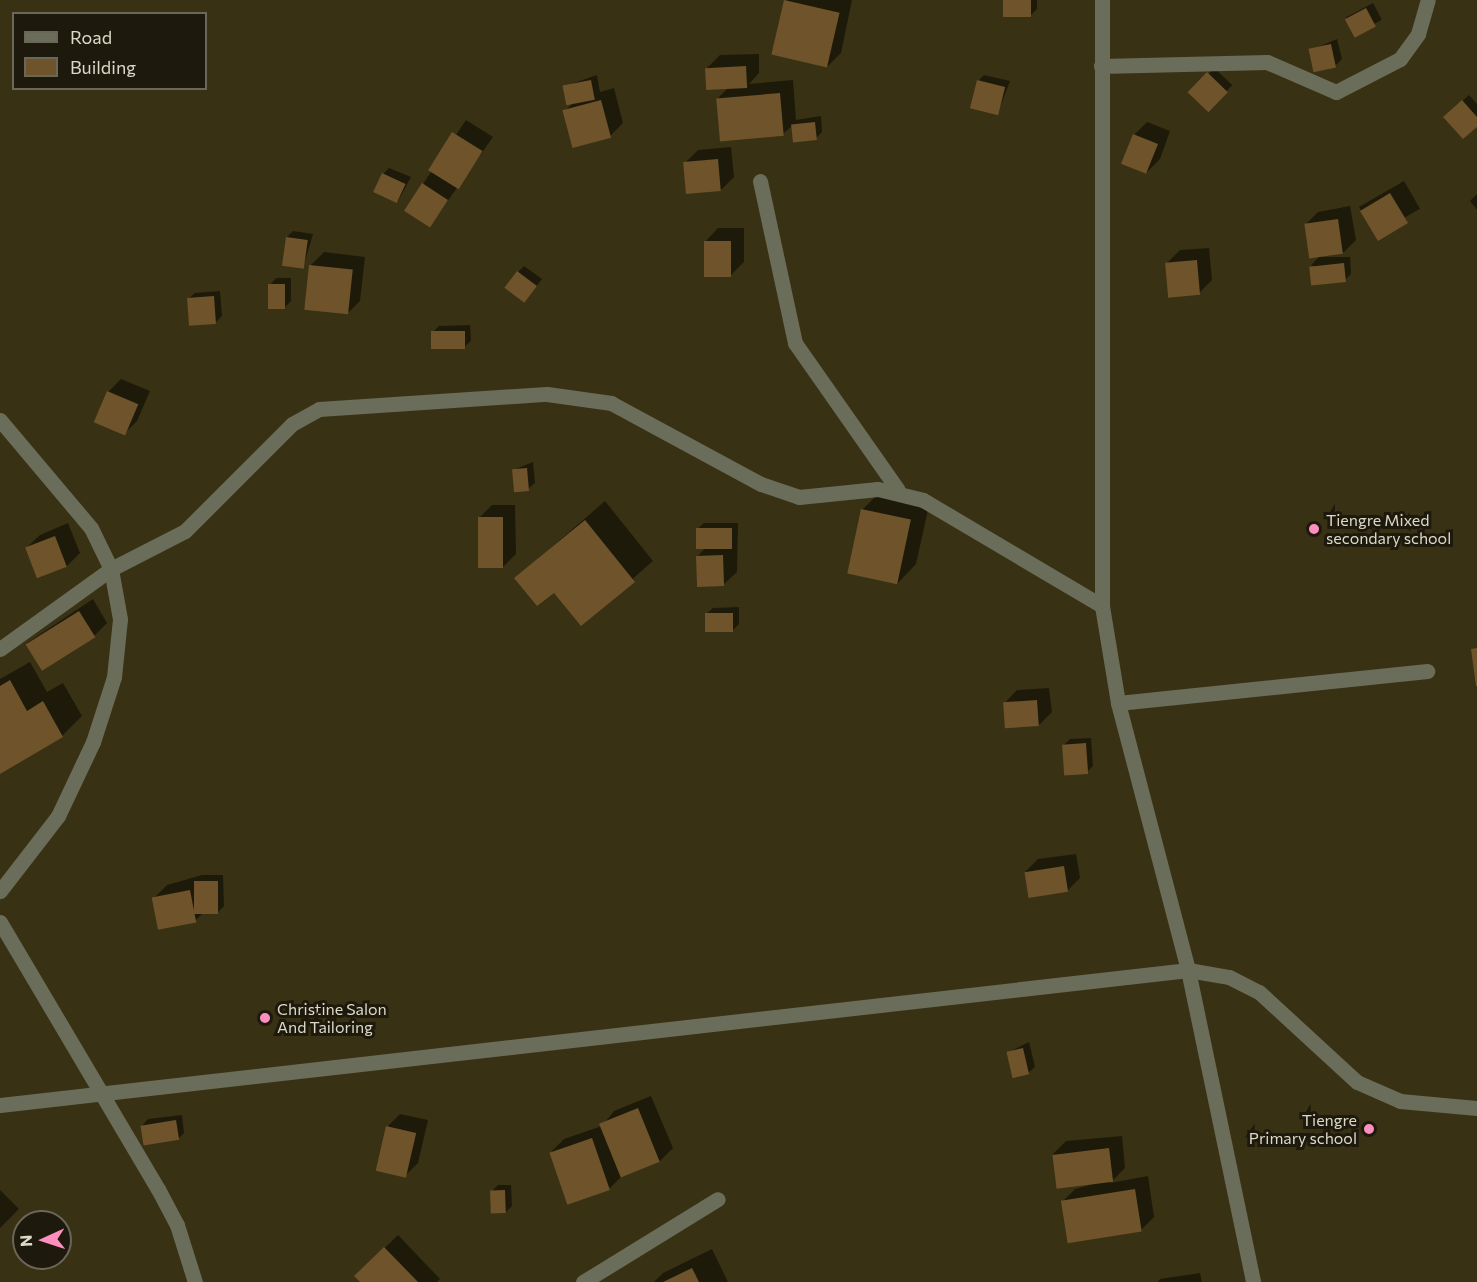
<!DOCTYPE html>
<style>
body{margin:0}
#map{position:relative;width:1477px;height:1282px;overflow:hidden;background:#393113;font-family:Commissioner,sans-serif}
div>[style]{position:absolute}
.shadow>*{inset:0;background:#0007;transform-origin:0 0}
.building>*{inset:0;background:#6f532b;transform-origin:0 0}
.minor>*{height:15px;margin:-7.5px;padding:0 7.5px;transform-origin:7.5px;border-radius:7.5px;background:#6a6d59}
.dots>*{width:16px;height:16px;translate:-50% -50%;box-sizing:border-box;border:3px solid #1d190d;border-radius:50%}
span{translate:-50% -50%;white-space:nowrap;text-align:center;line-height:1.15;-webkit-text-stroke:6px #1d190d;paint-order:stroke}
.poi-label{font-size:16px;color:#ddd9c8}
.left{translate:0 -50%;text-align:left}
.right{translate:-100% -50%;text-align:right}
.legend{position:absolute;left:12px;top:12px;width:195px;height:78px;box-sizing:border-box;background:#1d190d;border:2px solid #6a6658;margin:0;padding:8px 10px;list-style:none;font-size:18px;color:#ddd9c8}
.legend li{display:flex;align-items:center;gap:12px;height:30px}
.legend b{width:30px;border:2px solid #6a6658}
.north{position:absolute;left:12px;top:1210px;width:60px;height:60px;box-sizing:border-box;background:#1d190d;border:2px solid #6a6658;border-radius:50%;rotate:267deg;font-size:16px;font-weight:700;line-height:24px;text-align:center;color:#ddd9c8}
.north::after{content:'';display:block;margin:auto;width:21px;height:27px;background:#fe8ebd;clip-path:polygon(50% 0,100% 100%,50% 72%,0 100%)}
</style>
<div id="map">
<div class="shadow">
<div style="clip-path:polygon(786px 0,852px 0,841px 53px,828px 66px)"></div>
<div style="clip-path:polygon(1004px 0,1037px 0,1037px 9px,1031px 15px)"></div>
<div style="left:1373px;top:3px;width:19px;height:31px;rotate:62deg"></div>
<div style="clip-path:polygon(1337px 39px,1342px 59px,1336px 65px,1311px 50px)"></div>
<div style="clip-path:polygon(759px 54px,759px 73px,749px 84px,793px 80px,796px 120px,821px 116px,822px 132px,816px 138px,793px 125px,783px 134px,718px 98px,729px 87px,707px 68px,720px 55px)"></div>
<div style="left:1214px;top:68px;width:25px;height:33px;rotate:43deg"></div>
<div style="clip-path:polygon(597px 75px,600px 92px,614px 88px,623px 123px,610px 136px,565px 111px,573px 103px,565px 86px)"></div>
<div style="clip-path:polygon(984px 75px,1010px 81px,998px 113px,978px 81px)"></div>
<div style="clip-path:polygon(1469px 95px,1477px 104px,1477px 125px,1451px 111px)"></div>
<div style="clip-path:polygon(466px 120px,493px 137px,430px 226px,423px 184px)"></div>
<div style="clip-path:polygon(1147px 122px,1170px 131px,1160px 159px,1147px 172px,1134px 135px)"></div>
<div style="clip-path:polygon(731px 147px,734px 177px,721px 190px,685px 163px,698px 150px)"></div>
<div style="clip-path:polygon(389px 168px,411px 177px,398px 201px,383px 174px)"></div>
<div style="left:1404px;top:181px;width:32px;height:52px;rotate:60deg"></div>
<div style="clip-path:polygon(1477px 194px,1477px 210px,1470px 201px)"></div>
<div style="clip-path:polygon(1350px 206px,1356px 240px,1343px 253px,1305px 225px,1318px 212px)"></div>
<div style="clip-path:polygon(718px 228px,744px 228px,744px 262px,731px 275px,705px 242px)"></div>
<div style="clip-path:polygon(293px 231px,313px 234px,303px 268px,287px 237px)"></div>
<div style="clip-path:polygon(1209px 248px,1212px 280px,1199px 293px,1167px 263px,1180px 250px)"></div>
<div style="clip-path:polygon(324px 252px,365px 257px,360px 301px,347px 314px,311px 265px)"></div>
<div style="clip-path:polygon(1319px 257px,1350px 257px,1351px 274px,1345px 280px,1311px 265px)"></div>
<div style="clip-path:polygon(524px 266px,542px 279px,525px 301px,518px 272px)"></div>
<div style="clip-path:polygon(276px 278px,291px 278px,291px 301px,285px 307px,270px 285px)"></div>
<div style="clip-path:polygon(220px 291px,222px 316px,216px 322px,188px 299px,195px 293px)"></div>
<div style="clip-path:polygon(470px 325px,471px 341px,464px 347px,433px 332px,439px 326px)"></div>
<div style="clip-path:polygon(121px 379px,150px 391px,137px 421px,124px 434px,108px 392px)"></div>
<div style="clip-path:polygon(533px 462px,535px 483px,528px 489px,513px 470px)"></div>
<div style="clip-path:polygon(882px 490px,930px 501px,916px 564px,897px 584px,862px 510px)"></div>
<div style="clip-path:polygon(605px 501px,653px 561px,581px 624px,554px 590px,516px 578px)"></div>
<div style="clip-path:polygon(492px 505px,515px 505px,516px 554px,503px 567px,479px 518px)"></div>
<div style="clip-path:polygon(68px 523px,80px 553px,67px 566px,38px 577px,26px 548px,40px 535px)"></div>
<div style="clip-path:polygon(704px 523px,738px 523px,737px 572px,723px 585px,698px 556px,706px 547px,697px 529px)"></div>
<div style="clip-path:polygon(93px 599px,107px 623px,94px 636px,27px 643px)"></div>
<div style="clip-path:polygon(739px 607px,739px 624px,733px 630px,706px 614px,713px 608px)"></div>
<div style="clip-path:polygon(30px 662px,47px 692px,63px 683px,82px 716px,62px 736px,0 772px,0 679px)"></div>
<div style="clip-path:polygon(1049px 688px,1052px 712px,1039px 725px,1004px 704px,1017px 690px)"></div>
<div style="clip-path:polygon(1091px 738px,1093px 766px,1087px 772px,1064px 745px,1070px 739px)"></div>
<div style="clip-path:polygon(1076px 854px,1080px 878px,1067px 891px,1025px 872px,1038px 859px)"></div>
<div style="clip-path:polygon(202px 875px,223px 875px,224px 906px,218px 912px,203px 913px,195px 921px,154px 898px,167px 885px)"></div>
<div style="clip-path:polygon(1029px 1042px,1035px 1067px,1028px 1073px,1007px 1053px)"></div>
<div style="clip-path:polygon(651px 1096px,673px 1148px,660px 1161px,621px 1177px,609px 1189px,551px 1152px,564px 1139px,602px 1126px,614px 1111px)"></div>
<div style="clip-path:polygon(400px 1114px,428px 1120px,418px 1163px,405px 1176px,387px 1127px)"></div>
<div style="clip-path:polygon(182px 1115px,184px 1133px,178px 1139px,142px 1126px,148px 1119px)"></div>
<div style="clip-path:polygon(1122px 1136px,1125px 1168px,1110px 1183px,1148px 1176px,1154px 1217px,1141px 1230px,1062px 1202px,1075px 1189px,1102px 1182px,1053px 1154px,1066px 1141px)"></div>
<div style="clip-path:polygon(498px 1185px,511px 1185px,512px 1206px,506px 1212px,492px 1191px)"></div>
<div style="clip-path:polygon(0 1190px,19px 1209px,0 1228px)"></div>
<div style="clip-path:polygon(398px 1235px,440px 1279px,437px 1282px,362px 1282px,356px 1276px)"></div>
<div style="clip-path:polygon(712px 1249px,728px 1282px,654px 1282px,663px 1273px)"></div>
<div style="clip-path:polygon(1200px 1273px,1202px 1282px,1158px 1282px,1160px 1279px)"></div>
</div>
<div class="building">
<div style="left:784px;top:0;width:57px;height:56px;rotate:13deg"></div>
<div style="left:1003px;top:0;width:28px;height:17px"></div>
<div style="left:1366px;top:8px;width:21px;height:24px;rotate:62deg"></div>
<div style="left:1331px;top:44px;width:24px;height:23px;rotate:78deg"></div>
<div style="left:746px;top:66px;width:22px;height:41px;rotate:87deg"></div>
<div style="left:1207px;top:72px;width:29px;height:28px;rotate:44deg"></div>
<div style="left:591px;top:80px;width:20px;height:29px;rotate:79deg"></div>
<div style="left:977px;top:80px;width:29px;height:29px;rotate:14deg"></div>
<div style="left:780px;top:93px;width:43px;height:64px;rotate:85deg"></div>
<div style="left:601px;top:100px;width:39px;height:40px;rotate:75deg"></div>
<div style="clip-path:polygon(1462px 100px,1477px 117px,1477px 127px,1463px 139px,1443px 117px)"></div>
<div style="left:815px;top:122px;width:18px;height:24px;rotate:84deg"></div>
<div style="left:452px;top:132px;width:36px;height:45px;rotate:32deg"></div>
<div style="left:1133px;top:134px;width:27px;height:32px;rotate:22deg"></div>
<div style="left:718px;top:159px;width:32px;height:35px;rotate:85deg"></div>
<div style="left:382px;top:173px;width:26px;height:21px;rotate:25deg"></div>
<div style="left:422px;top:183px;width:31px;height:33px;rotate:33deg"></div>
<div style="left:1390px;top:193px;width:35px;height:35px;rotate:59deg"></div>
<div style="left:1338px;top:219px;width:35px;height:34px;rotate:82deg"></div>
<div style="left:286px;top:237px;width:22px;height:29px;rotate:8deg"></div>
<div style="left:704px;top:241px;width:27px;height:36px"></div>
<div style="left:1197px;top:260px;width:35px;height:32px;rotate:85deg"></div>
<div style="left:1344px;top:263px;width:19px;height:35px;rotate:84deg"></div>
<div style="left:309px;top:265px;width:44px;height:45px;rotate:6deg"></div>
<div style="left:517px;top:271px;width:25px;height:21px;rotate:37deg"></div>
<div style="left:268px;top:284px;width:17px;height:25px"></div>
<div style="left:214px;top:296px;width:28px;height:27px;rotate:86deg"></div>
<div style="left:465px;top:331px;width:18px;height:34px;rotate:90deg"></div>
<div style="left:107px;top:391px;width:34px;height:34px;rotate:23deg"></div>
<div style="left:527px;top:468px;width:23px;height:15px;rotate:85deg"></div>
<div style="left:861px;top:509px;width:51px;height:66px;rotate:12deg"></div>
<div style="left:503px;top:517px;width:51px;height:25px;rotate:90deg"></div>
<div style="clip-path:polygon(585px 520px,635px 582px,581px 626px,554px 593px,537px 606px,514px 578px)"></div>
<div style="left:696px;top:528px;width:36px;height:21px"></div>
<div style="left:55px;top:536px;width:33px;height:32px;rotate:69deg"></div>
<div style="left:723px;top:555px;width:31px;height:27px;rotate:88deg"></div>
<div style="left:79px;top:611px;width:31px;height:63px;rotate:58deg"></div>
<div style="left:705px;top:613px;width:28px;height:19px"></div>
<div style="clip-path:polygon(1477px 648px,1477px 686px,1476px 686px,1471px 649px)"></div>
<div style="clip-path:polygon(10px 680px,27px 711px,43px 701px,63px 737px,0 774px,0 686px)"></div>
<div style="left:1037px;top:700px;width:26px;height:34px;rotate:86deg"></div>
<div style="left:1086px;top:743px;width:31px;height:24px;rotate:86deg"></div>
<div style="left:1064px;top:866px;width:26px;height:40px;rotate:81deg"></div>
<div style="left:194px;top:881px;width:24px;height:33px"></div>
<div style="left:190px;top:890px;width:33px;height:39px;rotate:79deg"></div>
<div style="left:1023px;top:1048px;width:27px;height:17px;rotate:77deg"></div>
<div style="left:638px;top:1108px;width:58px;height:42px;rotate:68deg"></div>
<div style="left:176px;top:1120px;width:20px;height:36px;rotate:81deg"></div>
<div style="left:386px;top:1126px;width:31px;height:46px;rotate:13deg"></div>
<div style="left:592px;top:1138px;width:55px;height:45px;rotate:71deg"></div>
<div style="left:1109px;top:1148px;width:34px;height:57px;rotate:83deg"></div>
<div style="left:1135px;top:1189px;width:43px;height:75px;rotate:81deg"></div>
<div style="left:505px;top:1190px;width:23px;height:15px;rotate:88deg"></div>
<div style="clip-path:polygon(384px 1247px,418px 1282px,360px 1282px,354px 1276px)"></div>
<div style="clip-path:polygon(692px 1268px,699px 1282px,663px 1282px)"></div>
</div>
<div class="minor">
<div style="left:1102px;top:0;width:606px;rotate:90deg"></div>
<div style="left:1102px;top:606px;width:98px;rotate:80.6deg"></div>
<div style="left:1118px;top:703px;width:276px;rotate:75.3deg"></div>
<div style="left:1188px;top:970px;width:319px;rotate:78.2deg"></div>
<div style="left:1101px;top:66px;width:166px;rotate:-1.4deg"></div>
<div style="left:1267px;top:62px;width:75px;rotate:23.5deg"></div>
<div style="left:1336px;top:92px;width:72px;rotate:-27.3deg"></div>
<div style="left:1400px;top:59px;width:31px;rotate:-54deg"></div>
<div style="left:1418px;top:34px;width:35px;rotate:-74deg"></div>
<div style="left:760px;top:181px;width:166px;rotate:77.8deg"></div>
<div style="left:795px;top:343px;width:179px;rotate:55deg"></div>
<div style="left:0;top:420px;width:141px;rotate:49.9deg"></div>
<div style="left:91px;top:528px;width:46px;rotate:64deg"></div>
<div style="left:111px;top:569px;width:51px;rotate:79.8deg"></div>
<div style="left:120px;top:619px;width:58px;rotate:95.9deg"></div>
<div style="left:114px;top:677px;width:68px;rotate:107.9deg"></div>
<div style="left:93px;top:742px;width:82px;rotate:115.3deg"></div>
<div style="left:58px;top:816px;width:95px;rotate:127.7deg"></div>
<div style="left:0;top:649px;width:137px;rotate:-35.8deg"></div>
<div style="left:111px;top:569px;width:83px;rotate:-27.2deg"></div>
<div style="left:185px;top:531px;width:151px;rotate:-45deg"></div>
<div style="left:292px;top:424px;width:31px;rotate:-29deg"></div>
<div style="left:319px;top:409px;width:228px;rotate:-3.8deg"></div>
<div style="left:547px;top:394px;width:65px;rotate:8deg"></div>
<div style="left:611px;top:403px;width:170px;rotate:28.4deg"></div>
<div style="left:761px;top:484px;width:40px;rotate:18.9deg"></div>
<div style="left:799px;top:497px;width:79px;rotate:-5.8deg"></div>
<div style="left:878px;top:489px;width:46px;rotate:13.7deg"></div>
<div style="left:923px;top:500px;width:208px;rotate:30.6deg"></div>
<div style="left:1118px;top:703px;width:311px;rotate:-5.9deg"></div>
<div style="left:0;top:922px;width:310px;rotate:59.4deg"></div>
<div style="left:158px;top:1189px;width:41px;rotate:62.2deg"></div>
<div style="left:177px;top:1225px;width:60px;rotate:72.5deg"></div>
<div style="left:0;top:1105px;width:1196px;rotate:-6.48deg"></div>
<div style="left:1188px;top:970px;width:42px;rotate:9.7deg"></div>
<div style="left:1229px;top:977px;width:34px;rotate:27deg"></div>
<div style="left:1259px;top:992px;width:133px;rotate:42.6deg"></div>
<div style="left:1357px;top:1082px;width:47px;rotate:23.8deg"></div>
<div style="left:1400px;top:1101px;width:77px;rotate:5.2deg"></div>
<div style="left:583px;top:1282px;width:158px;rotate:-31.6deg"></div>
</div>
<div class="dots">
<div style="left:1314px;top:529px;background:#fe8ebd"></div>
<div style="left:265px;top:1018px;background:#fe8ebd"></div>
<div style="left:1369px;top:1129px;background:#fe8ebd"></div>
</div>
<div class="poi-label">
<span class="left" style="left:1326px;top:529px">Tiengre Mixed<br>secondary school</span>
<span class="left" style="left:277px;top:1018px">Christine Salon<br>And Tailoring</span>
<span class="right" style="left:1357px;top:1129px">Tiengre<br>Primary school</span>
</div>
<ul class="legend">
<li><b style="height:8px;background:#6a6d59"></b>Road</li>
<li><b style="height:16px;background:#6f532b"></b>Building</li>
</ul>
<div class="north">N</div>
</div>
